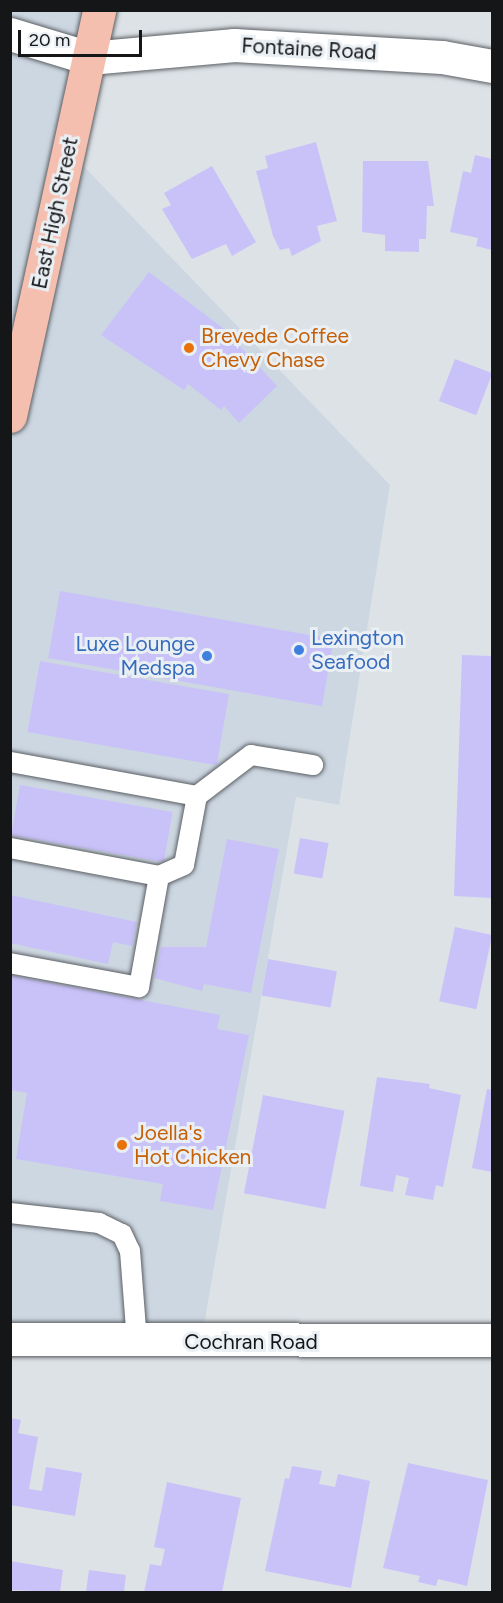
<!DOCTYPE html>
<style>
body{margin:0}
#map{position:relative;width:503px;height:1603px;overflow:hidden;background:#dde2e7;font-family:Figtree,sans-serif}
div>[style]{position:absolute}
.built>*{inset:0;background:#cdd7e2}
.building>*{inset:0;background:#c9c2f9;transform-origin:0 0}
.roads{filter:drop-shadow(0 0 2px #5c6064) drop-shadow(0 0 2px #5c6064)}
.service>*{height:20px;margin:-10px;padding:0 10px;transform-origin:10px;border-radius:10px;background:#fff}
.minor>*{height:33px;margin:-16.5px;padding:0 16.5px;transform-origin:16.5px;border-radius:16.5px;background:#fff}
.tertiary>*{height:33px;margin:-16.5px;padding:0 16.5px;transform-origin:16.5px;border-radius:16.5px;background:#fff}
.secondary>*{height:33px;margin:-16.5px;padding:0 16.5px;transform-origin:16.5px;border-radius:16.5px;background:#fff}
.primary>*{height:33px;margin:-16.5px;padding:0 16.5px;transform-origin:16.5px;border-radius:16.5px;background:#f5bfb0}
.dots>*{width:16px;height:16px;translate:-50% -50%;box-sizing:border-box;border:3px solid #eaeff4;border-radius:50%}
span{translate:-50% -50%;white-space:nowrap;text-align:center;line-height:1.15;-webkit-text-stroke:6px #eaeff4;paint-order:stroke}
.street-label{font-size:21px;color:#151618}
.food-label{font-size:21px;color:#c56008}
.left{translate:0 -50%;text-align:left}
.shop-label{font-size:21px;color:#366cbe}
.right{translate:-100% -50%;text-align:right}
.frame{position:absolute;inset:0;border:12px solid #151618;pointer-events:none}
.scale{position:absolute;left:18px;top:30px;width:124px;height:27px;box-sizing:border-box;border:3px solid #151618;border-top:0;padding-left:8px;font-size:18px;line-height:21px;white-space:nowrap;color:#151618;-webkit-text-stroke:4px #eaeff4;paint-order:stroke}
</style>
<div id="map">
<div class="built">
<div style="clip-path:polygon(11px 11px,98px 11px,69px 151px,390px 485px,339px 805px,296px 797px,201px 1342px,11px 1339px)"></div>
</div>
<div class="building">
<div style="clip-path:polygon(316px 142px,337px 221px,317px 226px,321px 241px,292px 256px,289px 248px,280px 250px,273px 236px,256px 171px,268px 168px,265px 156px)"></div>
<div style="clip-path:polygon(475px 155px,492px 159px,492px 250px,476px 246px,478px 238px,450px 232px,463px 171px,471px 173px)"></div>
<div style="clip-path:polygon(363px 161px,428px 161px,434px 206px,427px 206px,426px 239px,419px 239px,419px 252px,385px 251px,385px 235px,362px 232px)"></div>
<div style="clip-path:polygon(212px 166px,256px 242px,232px 256px,226px 244px,192px 259px,162px 209px,171px 205px,164px 193px)"></div>
<div style="clip-path:polygon(149px 272px,224px 329px,277px 386px,239px 423px,224px 406px,221px 410px,188px 384px,184px 390px,101px 335px)"></div>
<div style="left:455px;top:359px;width:40px;height:45px;rotate:21deg"></div>
<div style="left:60px;top:591px;width:278px;height:68px;rotate:10deg"></div>
<div style="clip-path:polygon(462px 655px,492px 656px,492px 898px,454px 896px)"></div>
<div style="left:40px;top:661px;width:192px;height:72px;rotate:10deg"></div>
<div style="left:20px;top:785px;width:155px;height:51px;rotate:10deg"></div>
<div style="left:300px;top:838px;width:29px;height:36px;rotate:10deg"></div>
<div style="clip-path:polygon(227px 839px,279px 849px,251px 993px,204px 984px,202px 991px,154px 978px,161px 947px,206px 947px)"></div>
<div style="clip-path:polygon(10px 895px,137px 922px,132px 946px,113px 942px,108px 964px,10px 943px)"></div>
<div style="left:455px;top:927px;width:38px;height:76px;rotate:12deg"></div>
<div style="left:268px;top:959px;width:70px;height:37px;rotate:10deg"></div>
<div style="clip-path:polygon(10px 975px,220px 1015px,217px 1029px,249px 1035px,213px 1210px,160px 1201px,163px 1184px,16px 1159px,27px 1093px,10px 1090px)"></div>
<div style="clip-path:polygon(377px 1077px,430px 1084px,429px 1088px,461px 1095px,443px 1187px,436px 1185px,433px 1200px,405px 1195px,409px 1178px,396px 1175px,393px 1192px,360px 1186px)"></div>
<div style="clip-path:polygon(487px 1089px,492px 1090px,492px 1172px,472px 1168px)"></div>
<div style="left:263px;top:1095px;width:83px;height:100px;rotate:11deg"></div>
<div style="clip-path:polygon(10px 1418px,21px 1420px,18px 1433px,38px 1437px,29px 1489px,42px 1491px,46px 1467px,82px 1473px,75px 1516px,10px 1505px)"></div>
<div style="clip-path:polygon(408px 1463px,488px 1480px,467px 1586px,438px 1579px,436px 1586px,418px 1582px,420px 1576px,383px 1568px)"></div>
<div style="clip-path:polygon(292px 1466px,322px 1471px,319px 1484px,335px 1487px,338px 1474px,370px 1481px,351px 1588px,265px 1571px,285px 1478px,289px 1479px)"></div>
<div style="clip-path:polygon(167px 1482px,241px 1498px,222px 1592px,144px 1592px,150px 1564px,161px 1566px,165px 1549px,154px 1547px)"></div>
<div style="clip-path:polygon(10px 1561px,63px 1570px,60px 1592px,10px 1590px)"></div>
<div style="clip-path:polygon(89px 1570px,126px 1575px,124px 1592px,86px 1592px)"></div>
</div>
<div class="roads">
<div class="service">
<div style="left:10px;top:762px;width:190px;rotate:10.3deg"></div>
<div style="left:197px;top:796px;width:70px;rotate:100.7deg"></div>
<div style="left:184px;top:865px;width:27px;rotate:156deg"></div>
<div style="left:159px;top:876px;width:113px;rotate:100.2deg"></div>
<div style="left:139px;top:987px;width:131px;rotate:-169.5deg"></div>
<div style="left:197px;top:796px;width:68px;rotate:-37.2deg"></div>
<div style="left:251px;top:755px;width:63px;rotate:9.2deg"></div>
<div style="left:10px;top:848px;width:152px;rotate:10.6deg"></div>
<div style="left:10px;top:1213px;width:90px;rotate:6.4deg"></div>
<div style="left:99px;top:1223px;width:25px;rotate:26deg"></div>
<div style="left:122px;top:1234px;width:19px;rotate:65deg"></div>
<div style="left:130px;top:1251px;width:90px;rotate:85.6deg"></div>
</div>
<div class="minor">
<div style="left:10px;top:1339px;width:482px;rotate:0.1deg"></div>
</div>
<div class="tertiary">
<div style="left:89px;top:58px;width:146px;rotate:-5.1deg"></div>
<div style="left:234px;top:45px;width:208px;rotate:3.3deg"></div>
<div style="left:442px;top:57px;width:51px;rotate:10.2deg"></div>
</div>
<div class="secondary">
<div style="left:10px;top:34px;width:83px;rotate:16.9deg"></div>
</div>
<div class="primary">
<div style="left:10px;top:416px;width:416px;rotate:-77.6deg"></div>
</div>
</div>
<div class="dots">
<div style="left:189px;top:348px;background:#e8710a"></div>
<div style="left:299px;top:650px;background:#3f7fe0"></div>
<div style="left:207px;top:656px;background:#3f7fe0"></div>
<div style="left:122px;top:1145px;background:#e8710a"></div>
</div>
<div class="street-label">
<span style="left:309px;top:49px;rotate:3deg">Fontaine Road</span>
<span style="left:55px;top:213px;rotate:-78deg">East High Street</span>
<span style="left:251px;top:1342px">Cochran Road</span>
</div>
<div class="food-label">
<span class="left" style="left:201px;top:348px">Brevede Coffee<br>Chevy Chase</span>
<span class="left" style="left:134px;top:1145px">Joella's<br>Hot Chicken</span>
</div>
<div class="shop-label">
<span class="left" style="left:311px;top:650px">Lexington<br>Seafood</span>
<span class="right" style="left:195px;top:656px">Luxe Lounge<br>Medspa</span>
</div>
<div class="frame"></div>
<div class="scale">20 m</div>
</div>
